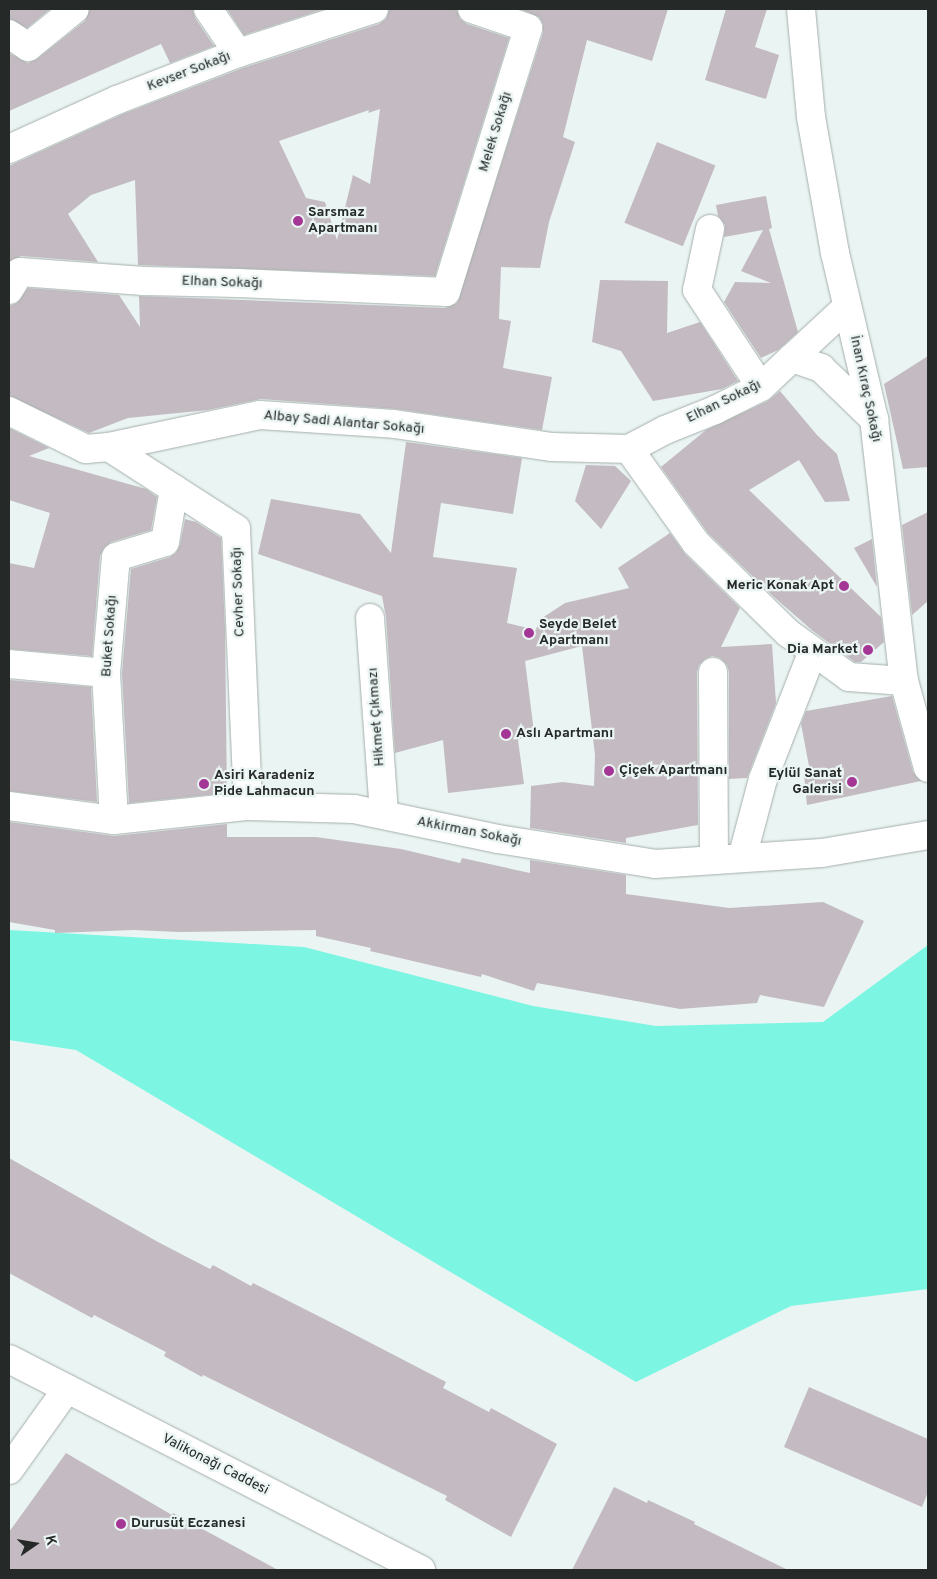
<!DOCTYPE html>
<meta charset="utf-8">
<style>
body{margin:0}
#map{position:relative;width:937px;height:1579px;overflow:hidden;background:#eaf4f2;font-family:Overpass,sans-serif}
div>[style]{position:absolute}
.green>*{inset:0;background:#7cf6e3}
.building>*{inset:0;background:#c3bbc1;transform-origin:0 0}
.roads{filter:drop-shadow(0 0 1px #a4aeac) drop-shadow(0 0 1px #a4aeac)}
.minor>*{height:28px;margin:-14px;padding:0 14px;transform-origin:14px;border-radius:14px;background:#fff}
.dots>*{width:14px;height:14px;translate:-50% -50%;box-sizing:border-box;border:2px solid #eaf4f2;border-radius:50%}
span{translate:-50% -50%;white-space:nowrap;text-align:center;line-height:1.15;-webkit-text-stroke:4.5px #eaf4f2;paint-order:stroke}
.street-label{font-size:14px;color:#252928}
.poi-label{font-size:14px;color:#252928;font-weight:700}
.left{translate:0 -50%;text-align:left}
.right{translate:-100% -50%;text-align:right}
.frame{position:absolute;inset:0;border:10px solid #252928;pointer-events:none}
.north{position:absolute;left:10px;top:1519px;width:50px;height:50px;-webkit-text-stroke:4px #eaf4f2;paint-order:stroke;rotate:77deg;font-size:14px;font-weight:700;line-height:20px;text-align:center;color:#252928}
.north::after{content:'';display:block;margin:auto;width:18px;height:22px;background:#252928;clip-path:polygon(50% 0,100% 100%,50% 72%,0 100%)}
</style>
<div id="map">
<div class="green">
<div style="clip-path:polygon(9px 930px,304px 947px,533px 1006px,656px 1026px,823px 1022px,928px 945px,928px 1289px,791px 1306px,636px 1382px,76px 1050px,9px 1040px)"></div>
</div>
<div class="building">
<div style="clip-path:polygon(9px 9px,50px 9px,27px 28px,9px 19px)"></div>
<div style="clip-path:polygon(90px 9px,193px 9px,195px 18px,214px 46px,170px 63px,161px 44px,9px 111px,9px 53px,28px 63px,37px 59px,85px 21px)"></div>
<div style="clip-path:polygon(227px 9px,324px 9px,244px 35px)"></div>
<div style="clip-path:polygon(evenodd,389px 9px,457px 9px,460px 19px,467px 24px,509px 38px,435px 276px,138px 265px,135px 180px,91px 195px,68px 214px,98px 262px,21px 256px,9px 262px,9px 166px,123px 114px,243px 68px,379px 24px,386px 19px,389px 9px,380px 109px,370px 184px,353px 175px,337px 240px,325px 202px,306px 198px,279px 141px,369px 110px,368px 113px,380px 109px)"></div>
<div style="clip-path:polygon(520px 9px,668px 9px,652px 61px,587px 40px,563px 137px,575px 142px,549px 222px,540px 268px,501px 267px,499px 319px,511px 321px,503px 368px,552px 377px,542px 430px,396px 409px,261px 399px,208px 410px,128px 418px,89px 433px,9px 396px,9px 306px,17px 303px,28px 288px,119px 295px,140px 327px,139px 296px,445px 308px,457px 303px,543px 33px,543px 24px,539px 17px)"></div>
<div style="clip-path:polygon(726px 9px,767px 9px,755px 47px,779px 55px,766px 99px,705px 80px)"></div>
<div style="left:657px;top:142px;width:63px;height:87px;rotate:22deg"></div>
<div style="clip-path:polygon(766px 196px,772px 228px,769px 229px,798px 332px,778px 350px,761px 358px,724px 302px,735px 282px,771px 283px,741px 271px,763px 230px,724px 237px,725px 225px,718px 216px,716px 205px)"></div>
<div style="clip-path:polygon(600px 280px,668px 281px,667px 333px,700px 322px,738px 381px,722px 389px,653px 401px,621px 351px,592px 342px)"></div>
<div style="clip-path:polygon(928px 356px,928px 467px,903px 469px,884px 384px)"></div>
<div style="clip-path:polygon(780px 391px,817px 435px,837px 454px,850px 501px,825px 502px,799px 460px,749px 490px,881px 617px,884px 642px,861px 662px,855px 662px,813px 631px,774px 597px,708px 533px,661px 467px,706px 430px,768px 401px)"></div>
<div style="clip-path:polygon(9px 428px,49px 448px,29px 456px,146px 489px,157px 497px,151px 530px,111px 542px,104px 548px,100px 556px,92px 656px,9px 649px,9px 563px,34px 568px,50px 513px,9px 500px)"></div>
<div style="clip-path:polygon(406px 442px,522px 458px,513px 514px,441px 503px,433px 557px,517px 568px,507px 623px,536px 630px,539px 620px,565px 603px,629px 588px,618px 568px,670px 533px,685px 554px,740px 608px,721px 647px,772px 644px,776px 703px,747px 778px,729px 779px,729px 672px,727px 665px,720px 658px,712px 656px,705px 659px,699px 665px,697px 672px,698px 825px,626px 838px,626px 843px,530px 828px,531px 786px,563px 782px,594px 786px,595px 755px,582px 646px,525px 661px,534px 732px,518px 740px,524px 784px,448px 793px,443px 740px,395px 753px,386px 617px,382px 596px,258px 554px,271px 499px,360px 514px,391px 553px)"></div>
<div style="clip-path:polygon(586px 465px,615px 466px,631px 481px,601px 529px,575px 501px)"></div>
<div style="clip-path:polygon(928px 512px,928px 601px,912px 615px,902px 525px)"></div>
<div style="clip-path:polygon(185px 519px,196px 522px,221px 538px,225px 629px,227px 793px,129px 803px,122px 673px,131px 569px,170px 557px,176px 553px,180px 545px)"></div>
<div style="clip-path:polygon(872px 539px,877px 587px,854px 548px)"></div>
<div style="clip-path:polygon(9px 680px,91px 687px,97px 802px,9px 791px)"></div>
<div style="clip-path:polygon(892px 696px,913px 772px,921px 781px,807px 805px,804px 775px,809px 766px,801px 724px,806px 711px)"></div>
<div style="clip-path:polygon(9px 822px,114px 836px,227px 824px,227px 837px,316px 837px,401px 849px,460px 863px,462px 858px,530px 873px,530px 860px,626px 875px,626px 894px,729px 908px,823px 902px,864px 921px,824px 1007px,760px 995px,757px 1003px,680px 1009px,537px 983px,534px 991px,482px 974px,481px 977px,370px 951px,371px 948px,316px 936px,316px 930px,179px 932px,134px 930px,55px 933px,55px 930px,9px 922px)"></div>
<div style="clip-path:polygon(9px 1158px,158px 1242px,210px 1269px,213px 1265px,251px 1286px,253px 1283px,340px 1327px,446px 1382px,443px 1388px,489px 1412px,491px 1408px,557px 1444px,511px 1537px,445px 1500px,447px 1496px,203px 1375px,202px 1377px,164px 1356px,166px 1352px,94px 1315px,92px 1318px,9px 1273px)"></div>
<div style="clip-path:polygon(809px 1387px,928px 1439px,928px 1492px,922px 1507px,784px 1447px)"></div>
<div style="clip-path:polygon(66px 1453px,172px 1515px,173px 1513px,278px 1570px,9px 1570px,9px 1532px)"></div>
<div style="clip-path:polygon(614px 1487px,647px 1503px,648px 1500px,695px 1522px,694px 1524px,788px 1570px,572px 1570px)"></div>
</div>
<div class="roads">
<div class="minor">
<div style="left:208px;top:9px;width:53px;rotate:55.7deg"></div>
<div style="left:801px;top:9px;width:108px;rotate:84.7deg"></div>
<div style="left:811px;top:117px;width:138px;rotate:80deg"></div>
<div style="left:835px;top:253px;width:171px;rotate:76.8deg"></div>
<div style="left:874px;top:419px;width:264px;rotate:83.5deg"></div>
<div style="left:904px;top:681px;width:90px;rotate:74.6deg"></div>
<div style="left:9px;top:34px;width:23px;rotate:34deg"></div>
<div style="left:28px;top:47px;width:60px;rotate:-39deg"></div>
<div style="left:9px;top:149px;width:119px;rotate:-24.4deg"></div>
<div style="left:117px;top:100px;width:130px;rotate:-21.2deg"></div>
<div style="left:238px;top:53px;width:143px;rotate:-17.9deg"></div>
<div style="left:710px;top:229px;width:62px;rotate:102deg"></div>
<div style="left:697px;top:290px;width:116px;rotate:56.6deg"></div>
<div style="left:9px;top:290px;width:21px;rotate:-59deg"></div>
<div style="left:20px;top:272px;width:124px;rotate:4.2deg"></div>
<div style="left:144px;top:281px;width:94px;rotate:1.2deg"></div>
<div style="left:238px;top:283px;width:208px;rotate:2.5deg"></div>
<div style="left:446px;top:292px;width:276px;rotate:-72.7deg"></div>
<div style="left:528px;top:28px;width:59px;rotate:-161.3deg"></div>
<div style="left:792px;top:358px;width:75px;rotate:-42.8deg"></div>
<div style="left:9px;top:411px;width:86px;rotate:26.3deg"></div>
<div style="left:86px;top:449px;width:23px;rotate:-5deg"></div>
<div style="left:109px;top:447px;width:154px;rotate:-12deg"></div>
<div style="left:260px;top:415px;width:134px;rotate:3.8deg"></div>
<div style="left:394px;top:424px;width:160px;rotate:8.3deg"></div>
<div style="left:552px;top:447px;width:77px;rotate:1.5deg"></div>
<div style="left:629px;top:449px;width:41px;rotate:-27.8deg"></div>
<div style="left:665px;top:430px;width:54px;rotate:-21.8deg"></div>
<div style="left:715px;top:410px;width:51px;rotate:-26.6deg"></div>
<div style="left:761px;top:387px;width:42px;rotate:-43.1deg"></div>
<div style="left:792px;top:358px;width:31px;rotate:19deg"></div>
<div style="left:821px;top:368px;width:74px;rotate:43.9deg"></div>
<div style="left:109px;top:447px;width:151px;rotate:32.8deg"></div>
<div style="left:236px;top:529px;width:277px;rotate:87.5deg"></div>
<div style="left:629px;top:449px;width:115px;rotate:54.5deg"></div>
<div style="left:696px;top:543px;width:129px;rotate:44.4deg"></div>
<div style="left:788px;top:633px;width:75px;rotate:35.8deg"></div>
<div style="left:849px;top:677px;width:55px;rotate:4.2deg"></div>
<div style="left:370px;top:618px;width:197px;rotate:85.9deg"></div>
<div style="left:9px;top:664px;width:97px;rotate:5.3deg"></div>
<div style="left:713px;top:672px;width:188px;rotate:89.7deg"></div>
<div style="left:9px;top:806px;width:106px;rotate:7.6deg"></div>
<div style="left:114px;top:820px;width:135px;rotate:-6deg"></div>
<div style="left:248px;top:806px;width:106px;rotate:1.6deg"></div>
<div style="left:354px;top:809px;width:147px;rotate:11.8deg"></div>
<div style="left:498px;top:839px;width:159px;rotate:9deg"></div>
<div style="left:655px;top:864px;width:167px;rotate:-3.8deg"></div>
<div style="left:822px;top:853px;width:108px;rotate:-9.6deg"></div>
<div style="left:114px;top:820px;width:147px;rotate:-93.1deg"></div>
<div style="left:106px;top:673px;width:116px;rotate:-85.1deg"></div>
<div style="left:116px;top:557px;width:51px;rotate:-17deg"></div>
<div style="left:165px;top:542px;width:54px;rotate:-80.4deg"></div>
<div style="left:742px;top:858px;width:82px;rotate:-75.1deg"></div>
<div style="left:763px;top:779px;width:137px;rotate:-68.7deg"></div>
<div style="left:9px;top:1359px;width:463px;rotate:27.1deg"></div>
<div style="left:9px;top:1470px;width:100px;rotate:-54.4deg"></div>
</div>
</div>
<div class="dots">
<div style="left:298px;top:221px;background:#a43695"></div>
<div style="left:844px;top:586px;background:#a43695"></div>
<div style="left:529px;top:633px;background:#a43695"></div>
<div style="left:868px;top:650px;background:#a43695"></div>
<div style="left:506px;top:734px;background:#a43695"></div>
<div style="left:609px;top:771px;background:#a43695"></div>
<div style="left:852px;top:782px;background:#a43695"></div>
<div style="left:204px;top:784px;background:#a43695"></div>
<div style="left:121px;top:1524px;background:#a43695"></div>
</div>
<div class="street-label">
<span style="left:189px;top:72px;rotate:-21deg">Kevser Sokağı</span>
<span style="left:496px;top:132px;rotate:-73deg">Melek Sokağı</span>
<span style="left:222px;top:283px;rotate:2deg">Elhan Sokağı</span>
<span style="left:865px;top:389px;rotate:78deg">İnan Kıraç Sokağı</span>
<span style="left:724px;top:402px;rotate:-26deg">Elhan Sokağı</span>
<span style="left:344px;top:423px;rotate:5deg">Albay Sadi Alantar Sokağı</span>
<span style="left:239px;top:592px;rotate:-92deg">Cevher Sokağı</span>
<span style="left:110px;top:636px;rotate:-86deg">Buket Sokağı</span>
<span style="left:377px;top:717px;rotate:-94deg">Hikmet Çıkmazı</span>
<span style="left:469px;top:832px;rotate:11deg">Akkirman Sokağı</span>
<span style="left:215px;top:1465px;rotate:27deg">Valikonağı Caddesi</span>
</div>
<div class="poi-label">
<span class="left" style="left:308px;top:221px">Sarsmaz<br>Apartmanı</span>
<span class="right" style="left:834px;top:586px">Meric Konak Apt</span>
<span class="left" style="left:539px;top:633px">Seyde Belet<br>Apartmanı</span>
<span class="right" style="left:858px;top:650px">Dia Market</span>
<span class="left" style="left:516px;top:734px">Aslı Apartmanı</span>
<span class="left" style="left:619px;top:771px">Çiçek Apartmanı</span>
<span class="right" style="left:842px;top:782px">Eylül Sanat<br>Galerisi</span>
<span class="left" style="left:214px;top:784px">Asiri Karadeniz<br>Pide Lahmacun</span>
<span class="left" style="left:131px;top:1524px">Durusüt Eczanesi</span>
</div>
<div class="frame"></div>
<div class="north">K</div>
</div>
